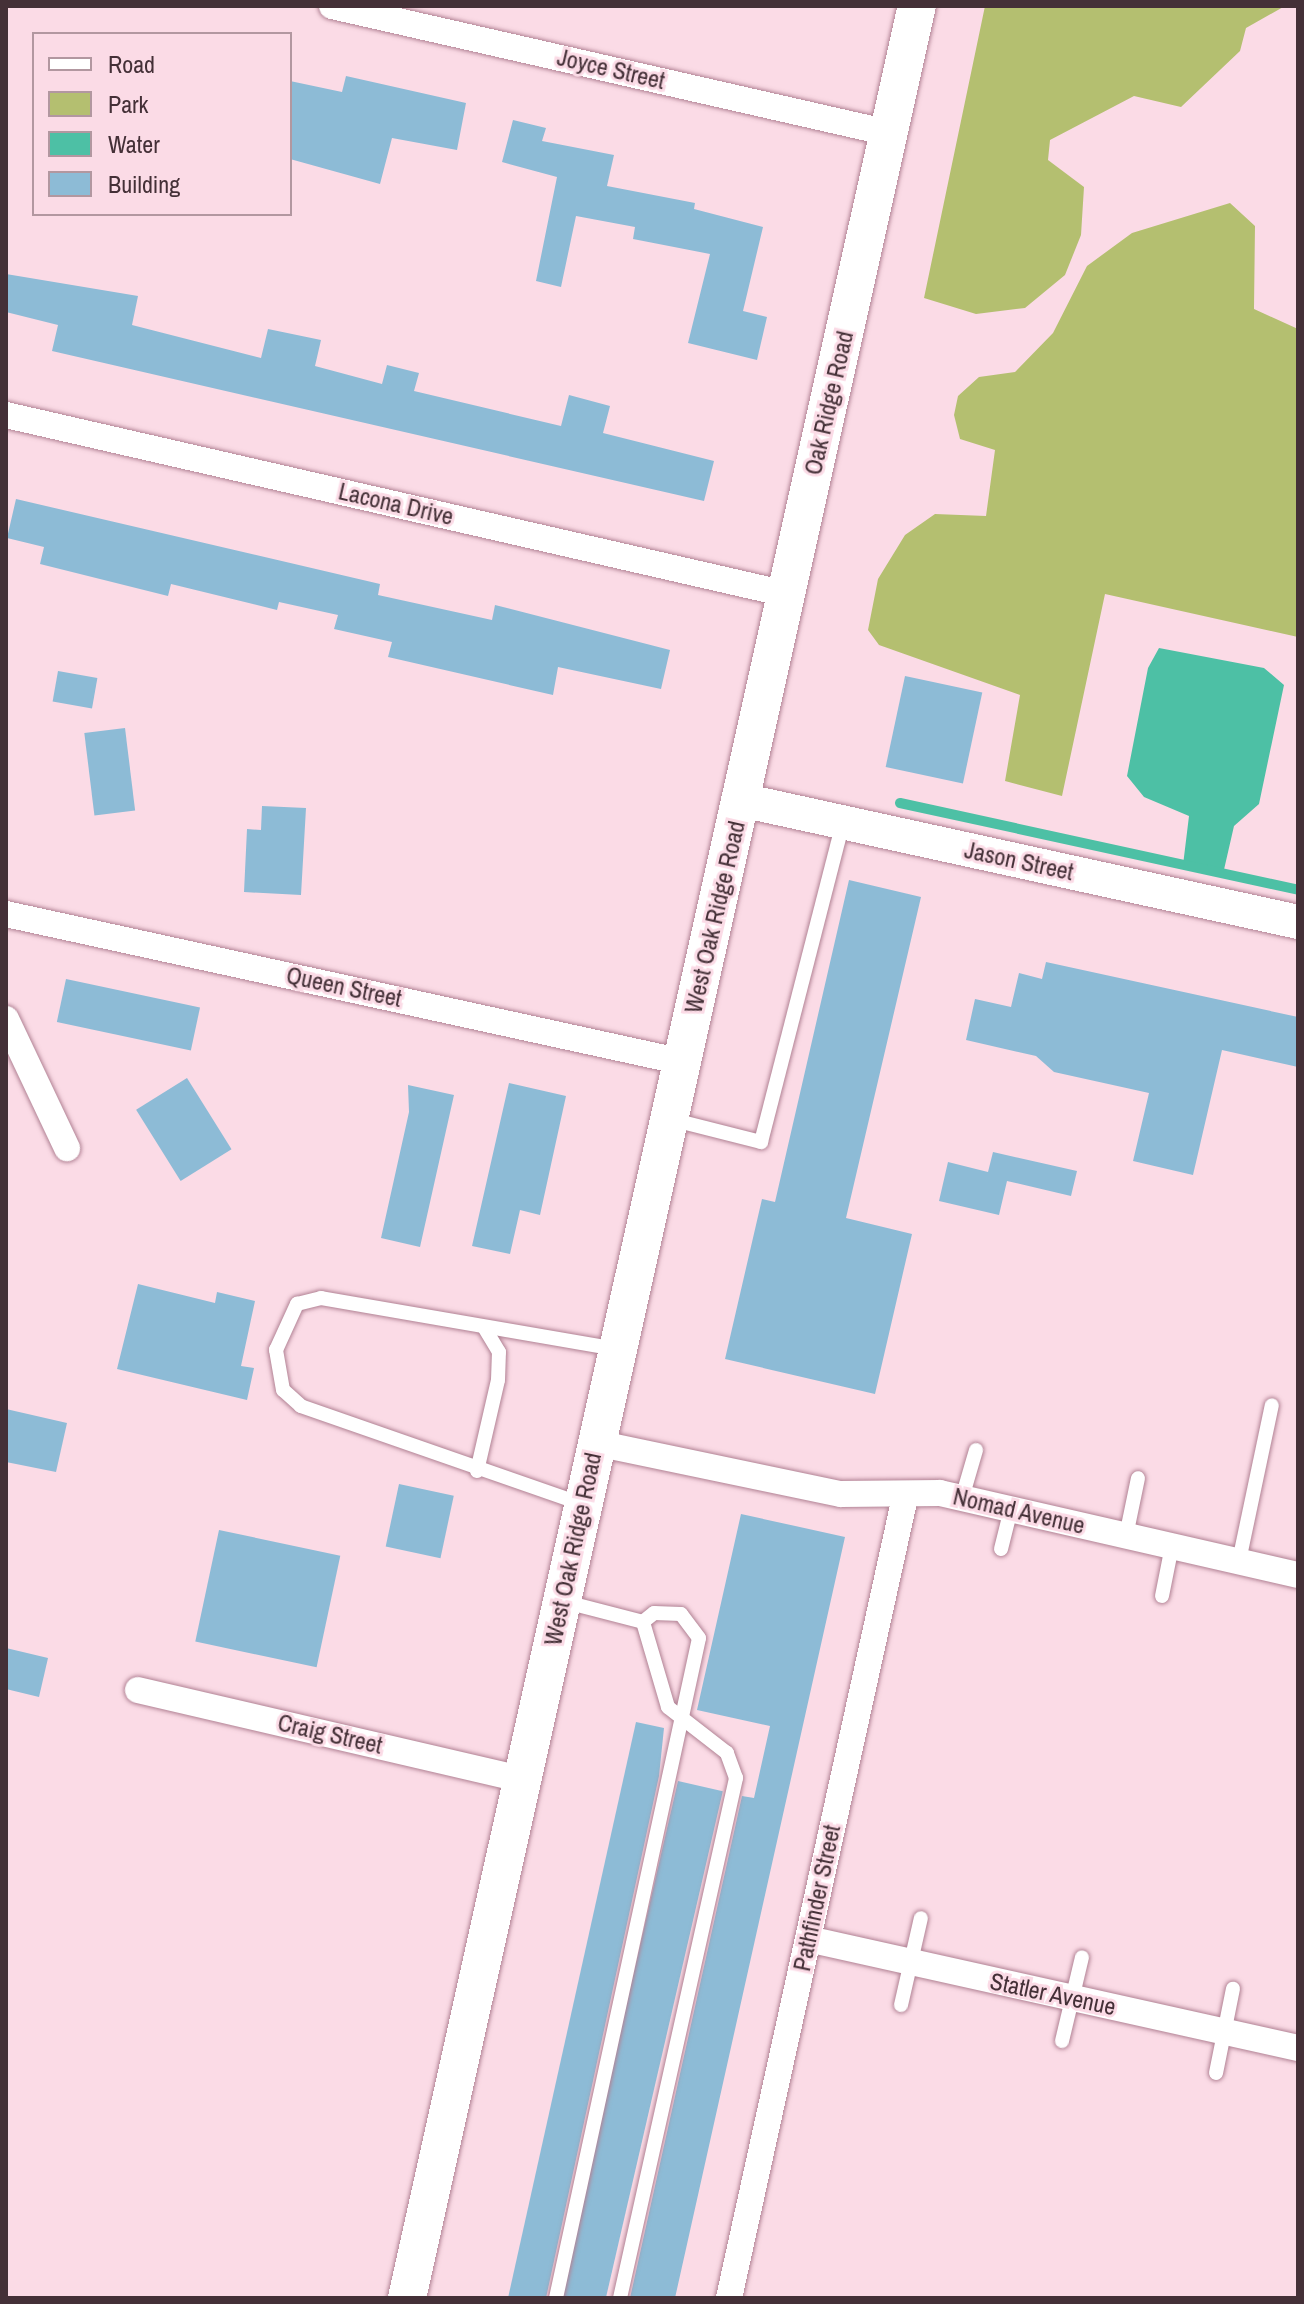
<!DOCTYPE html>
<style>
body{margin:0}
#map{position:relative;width:1304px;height:2304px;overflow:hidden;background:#fbdbe6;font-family:"Archivo Narrow",sans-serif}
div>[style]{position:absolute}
.green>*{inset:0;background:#b4bf70}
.water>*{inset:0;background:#4dc0a5}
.stream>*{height:10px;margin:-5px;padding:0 5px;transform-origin:5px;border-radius:5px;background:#4dc0a5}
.building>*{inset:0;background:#8dbbd6;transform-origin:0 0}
.roads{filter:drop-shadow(0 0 2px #b18294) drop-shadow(0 0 2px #b18294)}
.service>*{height:14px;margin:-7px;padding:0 7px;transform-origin:7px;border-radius:7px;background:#fff}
.minor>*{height:26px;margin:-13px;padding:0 13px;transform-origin:13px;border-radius:13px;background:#fff}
.tertiary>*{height:34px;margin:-17px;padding:0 17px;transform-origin:17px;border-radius:17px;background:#fff}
.secondary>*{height:38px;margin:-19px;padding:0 19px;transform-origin:19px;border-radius:19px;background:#fff}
span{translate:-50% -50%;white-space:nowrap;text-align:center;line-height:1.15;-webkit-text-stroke:6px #fbdbe6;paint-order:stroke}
.street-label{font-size:24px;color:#443037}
.frame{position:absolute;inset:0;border:8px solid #443037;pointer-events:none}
.legend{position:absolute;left:32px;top:32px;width:260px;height:184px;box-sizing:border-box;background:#fbdbe6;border:2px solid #b297a0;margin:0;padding:10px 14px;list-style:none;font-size:24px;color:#443037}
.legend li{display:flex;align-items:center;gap:16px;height:40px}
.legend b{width:40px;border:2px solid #b297a0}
</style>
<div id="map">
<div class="green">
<div style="clip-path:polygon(985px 6px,1285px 6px,1246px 28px,1240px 51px,1181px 107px,1134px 96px,1050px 140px,1048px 160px,1084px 187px,1081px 235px,1065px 275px,1025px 308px,976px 314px,924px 298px)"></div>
<div style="clip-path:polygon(1230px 203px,1255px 226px,1254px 309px,1298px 329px,1298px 637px,1105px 594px,1062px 796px,1005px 781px,1020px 695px,879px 645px,868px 630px,878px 579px,905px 535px,935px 514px,986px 516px,995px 450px,960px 439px,954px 415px,958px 396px,979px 377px,1015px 372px,1053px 333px,1087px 266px,1132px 233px)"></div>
</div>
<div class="water">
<div style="clip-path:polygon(1159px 648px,1264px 668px,1284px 685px,1259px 804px,1234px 826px,1223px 874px,1183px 865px,1189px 816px,1144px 797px,1127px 776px,1148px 668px)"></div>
</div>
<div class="stream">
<div style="left:900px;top:803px;width:407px;rotate:12.3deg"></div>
</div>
<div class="building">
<div style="clip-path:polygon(346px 76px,466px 103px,457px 150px,392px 138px,380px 184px,290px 159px,290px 81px,342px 92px)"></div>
<div style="clip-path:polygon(513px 120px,546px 128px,542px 141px,614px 155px,607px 186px,695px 203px,694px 209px,763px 227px,743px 311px,767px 317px,757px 360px,688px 343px,710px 254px,633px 239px,635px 227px,576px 216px,561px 287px,536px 281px,557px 177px,502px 162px)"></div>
<div style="clip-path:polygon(6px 274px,138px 296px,132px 325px,261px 358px,268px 329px,321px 340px,315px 366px,382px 384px,387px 365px,419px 373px,414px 391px,561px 426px,569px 395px,610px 406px,603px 433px,714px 461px,704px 501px,52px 351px,58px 325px,6px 312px)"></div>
<div style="clip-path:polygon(16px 499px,380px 584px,378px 595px,492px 620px,495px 605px,670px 650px,661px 689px,558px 667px,553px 695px,388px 657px,392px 642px,334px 629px,338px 615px,279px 602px,277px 610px,171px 584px,168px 596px,40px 564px,44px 547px,7px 538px)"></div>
<div style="left:58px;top:671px;width:40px;height:31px;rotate:10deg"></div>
<div style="left:905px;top:676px;width:79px;height:93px;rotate:12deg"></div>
<div style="left:125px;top:728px;width:83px;height:41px;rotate:83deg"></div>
<div style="clip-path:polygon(262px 806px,306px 808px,301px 895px,244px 892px,247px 829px,261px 830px)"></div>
<div style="clip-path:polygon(849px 880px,921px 897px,846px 1218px,912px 1234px,875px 1394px,725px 1359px,762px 1199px,775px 1202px)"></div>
<div style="clip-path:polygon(1046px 962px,1298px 1017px,1298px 1067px,1222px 1050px,1193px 1175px,1133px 1161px,1149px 1093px,1054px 1072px,1036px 1056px,966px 1040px,975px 999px,1011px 1007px,1019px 973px,1042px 979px)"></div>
<div style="left:66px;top:979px;width:137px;height:44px;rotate:12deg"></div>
<div style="left:187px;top:1078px;width:84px;height:60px;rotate:58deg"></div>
<div style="clip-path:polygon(509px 1083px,566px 1096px,540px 1215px,520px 1210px,510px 1254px,472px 1246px)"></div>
<div style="clip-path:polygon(408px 1085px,454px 1095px,420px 1247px,381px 1238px,409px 1112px)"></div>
<div style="clip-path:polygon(993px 1152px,1077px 1171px,1071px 1196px,1007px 1181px,999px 1215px,939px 1201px,948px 1162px,988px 1172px)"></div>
<div style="clip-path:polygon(138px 1284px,215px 1303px,217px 1292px,255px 1301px,241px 1366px,254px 1368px,247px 1400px,117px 1369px)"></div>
<div style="clip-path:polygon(6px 1409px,67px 1423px,56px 1472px,6px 1462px)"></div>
<div style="left:399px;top:1484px;width:56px;height:64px;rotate:12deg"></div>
<div style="clip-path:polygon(741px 1514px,845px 1537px,675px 2298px,630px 2298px,742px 1796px,754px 1798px,770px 1726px,697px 1710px)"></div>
<div style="left:219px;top:1530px;width:124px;height:114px;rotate:12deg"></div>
<div style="clip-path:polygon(6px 1648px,48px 1658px,39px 1697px,6px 1689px)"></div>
<div style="clip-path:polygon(636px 1722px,664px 1728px,659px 1776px,546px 2298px,508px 2298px)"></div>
<div style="left:678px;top:1781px;width:46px;height:529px;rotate:13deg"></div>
</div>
<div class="roads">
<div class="service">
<div style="left:670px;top:1119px;width:94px;rotate:14.2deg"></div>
<div style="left:761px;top:1142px;width:329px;rotate:-75.6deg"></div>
<div style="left:477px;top:1471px;width:93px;rotate:-77deg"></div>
<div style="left:498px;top:1380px;width:28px;rotate:-88deg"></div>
<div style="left:499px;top:1352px;width:29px;rotate:-121deg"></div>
<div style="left:962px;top:1498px;width:50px;rotate:-73.7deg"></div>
<div style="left:582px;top:1504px;width:298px;rotate:-160.8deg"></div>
<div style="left:301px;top:1406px;width:24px;rotate:-138deg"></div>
<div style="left:283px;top:1390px;width:41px;rotate:-99.9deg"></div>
<div style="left:276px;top:1350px;width:51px;rotate:-65.5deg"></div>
<div style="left:297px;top:1304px;width:25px;rotate:-14deg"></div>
<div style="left:321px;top:1298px;width:300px;rotate:9.8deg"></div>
<div style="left:1126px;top:1536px;width:59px;rotate:-78.3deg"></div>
<div style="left:1001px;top:1549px;width:41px;rotate:-76deg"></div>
<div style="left:1239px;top:1561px;width:159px;rotate:-78.1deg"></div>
<div style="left:1162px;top:1596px;width:51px;rotate:-78.7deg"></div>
<div style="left:562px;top:1601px;width:84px;rotate:14.5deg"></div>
<div style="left:901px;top:2005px;width:89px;rotate:-77.1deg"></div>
<div style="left:1062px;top:2041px;width:86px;rotate:-76.6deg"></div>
<div style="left:1216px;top:2073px;width:86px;rotate:-78.6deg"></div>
<div style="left:556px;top:2298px;width:675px;rotate:-77.77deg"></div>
<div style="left:699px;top:1638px;width:30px;rotate:-127deg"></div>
<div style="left:681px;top:1614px;width:27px;rotate:-178deg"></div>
<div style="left:654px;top:1613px;width:14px;rotate:141deg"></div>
<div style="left:620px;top:2298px;width:533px;rotate:-77.42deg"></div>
<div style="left:736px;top:1778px;width:27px;rotate:-110deg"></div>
<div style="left:727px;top:1753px;width:75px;rotate:-142.1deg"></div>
<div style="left:668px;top:1707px;width:89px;rotate:-106.4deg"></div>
</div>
<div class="minor">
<div style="left:332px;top:6px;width:571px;rotate:12.84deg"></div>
<div style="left:6px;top:415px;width:800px;rotate:12.92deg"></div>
<div style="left:6px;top:914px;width:693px;rotate:12.33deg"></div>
<div style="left:6px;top:1019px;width:143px;rotate:64.7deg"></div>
<div style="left:596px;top:1443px;width:250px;rotate:11.8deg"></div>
<div style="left:841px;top:1494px;width:99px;rotate:-0.6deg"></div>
<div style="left:940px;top:1493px;width:367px;rotate:12.9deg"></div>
<div style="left:138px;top:1690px;width:393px;rotate:13.1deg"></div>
<div style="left:808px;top:1939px;width:502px;rotate:12.54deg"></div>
<div style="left:729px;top:2298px;width:820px;rotate:-77.61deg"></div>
</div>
<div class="tertiary">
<div style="left:741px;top:800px;width:570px;rotate:12.35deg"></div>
</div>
<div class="secondary">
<div style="left:407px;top:2298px;width:2348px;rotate:-77.46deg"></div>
</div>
</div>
<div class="street-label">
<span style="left:611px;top:69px;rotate:13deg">Joyce Street</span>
<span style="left:829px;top:403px;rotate:-77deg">Oak Ridge Road</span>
<span style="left:396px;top:504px;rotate:13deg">Lacona Drive</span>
<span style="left:1019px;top:861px;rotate:12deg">Jason Street</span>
<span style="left:715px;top:917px;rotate:-77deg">West Oak Ridge Road</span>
<span style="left:344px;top:987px;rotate:12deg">Queen Street</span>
<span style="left:1019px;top:1511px;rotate:13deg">Nomad Avenue</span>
<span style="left:573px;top:1549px;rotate:-78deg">West Oak Ridge Road</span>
<span style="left:330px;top:1734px;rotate:13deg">Craig Street</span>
<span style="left:817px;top:1898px;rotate:-78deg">Pathfinder Street</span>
<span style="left:1053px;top:1994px;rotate:12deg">Statler Avenue</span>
</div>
<div class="frame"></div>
<ul class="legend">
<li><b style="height:10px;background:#fff"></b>Road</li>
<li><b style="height:22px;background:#b4bf70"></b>Park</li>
<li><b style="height:22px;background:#4dc0a5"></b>Water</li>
<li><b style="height:22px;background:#8dbbd6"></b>Building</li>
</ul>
</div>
